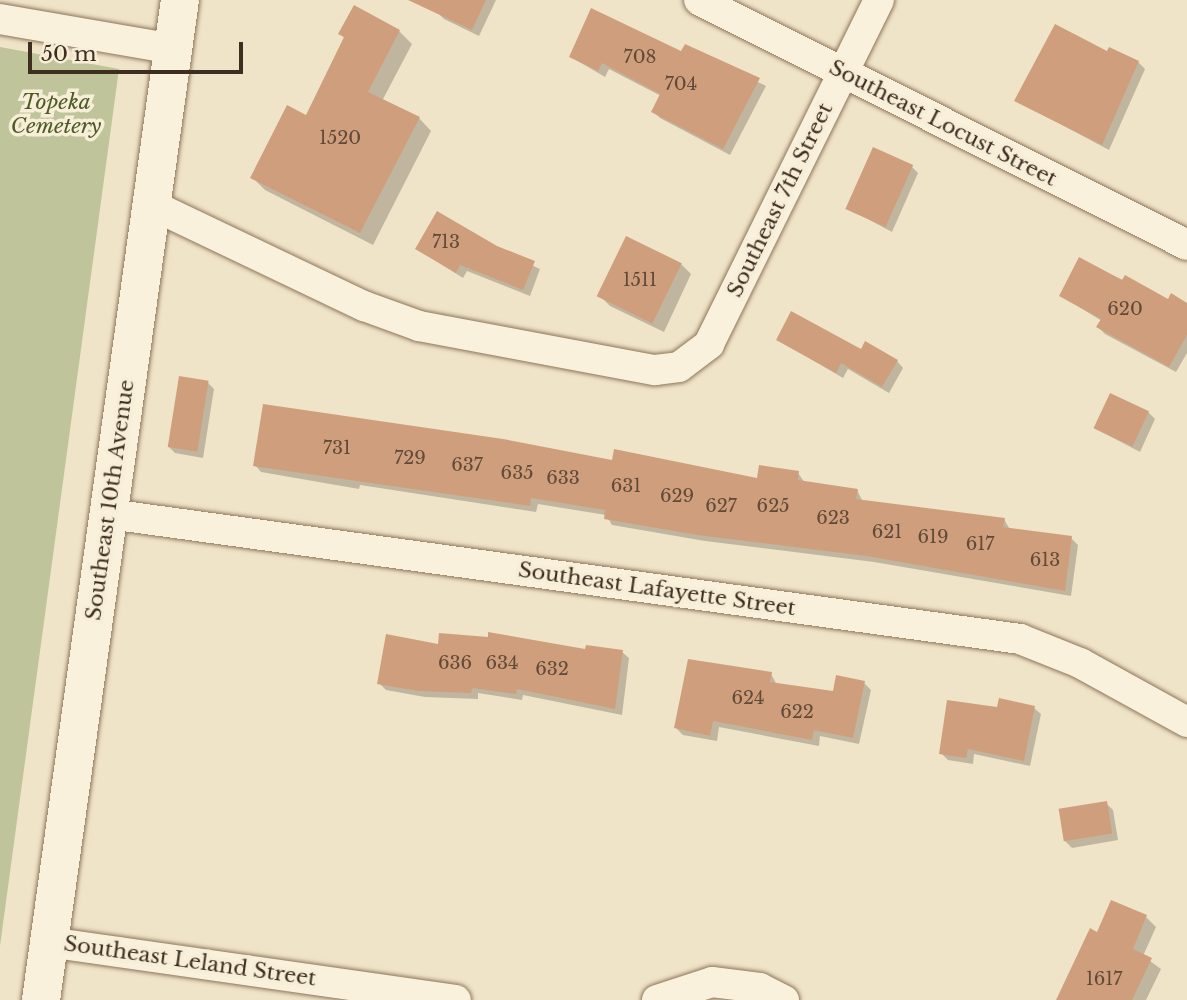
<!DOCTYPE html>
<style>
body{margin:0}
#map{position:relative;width:1187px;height:1000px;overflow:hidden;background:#f0e4c8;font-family:"Libre Baskerville",serif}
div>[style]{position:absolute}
.cemetery>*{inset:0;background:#bfc49a}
.shadow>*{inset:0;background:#0003}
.building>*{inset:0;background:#cf9f7d;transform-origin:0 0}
.roads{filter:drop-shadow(0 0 2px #8d765c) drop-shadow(0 0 2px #8d765c)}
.street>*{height:30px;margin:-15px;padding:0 15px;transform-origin:15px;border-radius:15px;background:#faf1dc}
.secondary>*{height:38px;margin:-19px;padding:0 19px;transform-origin:19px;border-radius:19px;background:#faf1dc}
span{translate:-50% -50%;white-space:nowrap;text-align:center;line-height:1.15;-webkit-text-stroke:7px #f7eed8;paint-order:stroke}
.number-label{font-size:18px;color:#624a37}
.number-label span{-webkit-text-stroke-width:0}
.park-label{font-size:21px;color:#4d5a26;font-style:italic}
.street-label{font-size:21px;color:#3d2e20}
.scale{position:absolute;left:28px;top:42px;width:215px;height:32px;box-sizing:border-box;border:4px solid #3d2e20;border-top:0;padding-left:9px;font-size:21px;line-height:24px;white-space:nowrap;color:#3d2e20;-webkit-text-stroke:5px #f7eed8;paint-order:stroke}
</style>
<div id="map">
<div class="cemetery">
<div style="clip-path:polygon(0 47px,119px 69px,0 946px)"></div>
</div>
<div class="shadow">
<div style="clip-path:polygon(443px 0,496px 0,479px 36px,444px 19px,437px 12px)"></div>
<div style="clip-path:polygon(399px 31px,412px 44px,382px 101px,419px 118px,431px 131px,373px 245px,265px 190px,252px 177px,307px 117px,345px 39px,340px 33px)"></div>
<div style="clip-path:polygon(685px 46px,766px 86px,730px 155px,660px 118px,653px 111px,661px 96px,609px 69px,605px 77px,571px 57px,682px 53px)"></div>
<div style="clip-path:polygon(1108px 54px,1138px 62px,1145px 69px,1109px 150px,1017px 101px)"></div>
<div style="clip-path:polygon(911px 166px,918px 173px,892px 232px,847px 208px)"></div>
<div style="clip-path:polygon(496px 248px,540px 269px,530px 296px,467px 271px,463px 278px,417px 249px)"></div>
<div style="clip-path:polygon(1080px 260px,1168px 301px,1187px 305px,1187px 353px,1176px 372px,1105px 334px,1098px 327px,1102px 321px,1061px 296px)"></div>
<div style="clip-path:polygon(681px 264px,691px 274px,664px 332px,610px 306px,600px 296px)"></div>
<div style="clip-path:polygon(778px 340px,862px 351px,897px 361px,903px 368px,889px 393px,848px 369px,843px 378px)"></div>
<div style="clip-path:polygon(208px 383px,214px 389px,203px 458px,175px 453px,169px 447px)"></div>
<div style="clip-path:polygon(1148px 412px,1155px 419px,1140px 452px,1096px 429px)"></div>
<div style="clip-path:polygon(614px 463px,759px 480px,798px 473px,805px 483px,857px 490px,863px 502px,1004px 519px,1010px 530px,1071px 538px,1078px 545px,1071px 596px,874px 562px,705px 541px,612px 525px,606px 515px,538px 504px,536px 512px,360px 485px,359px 489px,261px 472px,255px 465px)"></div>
<div style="clip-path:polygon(440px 646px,622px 652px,629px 658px,622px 715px,523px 695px,522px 700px,478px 693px,478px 699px,425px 697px,386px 690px,379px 683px)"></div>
<div style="clip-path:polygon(771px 674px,777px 685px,834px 693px,864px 683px,871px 690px,859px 744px,820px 736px,819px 746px,719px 727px,717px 741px,683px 735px,676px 728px)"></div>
<div style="clip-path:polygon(1034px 708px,1041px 714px,1030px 766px,974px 754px,973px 764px,948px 760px,941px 753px,998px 709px)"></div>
<div style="clip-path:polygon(1106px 803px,1113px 810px,1118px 840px,1072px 848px,1065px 841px)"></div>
<div style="clip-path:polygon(1146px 917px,1156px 927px,1143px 956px,1161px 969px,1146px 1000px,1058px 1000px)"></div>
</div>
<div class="building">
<div style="clip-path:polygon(408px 0,486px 0,472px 30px)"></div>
<div style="clip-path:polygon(354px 5px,400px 30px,368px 92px,420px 117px,360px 233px,250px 178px,287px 105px,306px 115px,344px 37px,338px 34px)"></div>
<div style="clip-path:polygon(591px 8px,681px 51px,685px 44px,760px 78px,723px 149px,651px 112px,660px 94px,602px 63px,598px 71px,569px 57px)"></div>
<div style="clip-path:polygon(1055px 24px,1107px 51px,1109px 47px,1139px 61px,1102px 145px,1014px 101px)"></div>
<div style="left:873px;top:147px;width:44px;height:68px;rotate:24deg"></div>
<div style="clip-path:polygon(437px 211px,497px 246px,535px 261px,523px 290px,460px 265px,456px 273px,415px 249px)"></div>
<div style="left:626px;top:236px;width:62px;height:67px;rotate:26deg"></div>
<div style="clip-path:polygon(1079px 257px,1122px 280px,1125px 275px,1168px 299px,1171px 293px,1187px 303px,1187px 335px,1169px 367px,1096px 327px,1101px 319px,1059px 296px)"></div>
<div style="clip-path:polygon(791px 311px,861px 349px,865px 341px,898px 360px,882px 387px,841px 363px,836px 373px,776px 340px)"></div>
<div style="left:179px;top:376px;width:30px;height:72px;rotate:9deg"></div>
<div style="left:1110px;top:393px;width:43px;height:39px;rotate:25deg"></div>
<div style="clip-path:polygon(263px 404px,503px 439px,612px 460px,614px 449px,757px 478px,759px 465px,799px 471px,798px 480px,858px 489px,856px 499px,1005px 518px,1003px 527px,1072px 536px,1065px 591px,866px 556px,697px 535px,604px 519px,605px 510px,531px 498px,530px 506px,253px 466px)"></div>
<div style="clip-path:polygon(488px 632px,585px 649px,586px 645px,623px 650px,615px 709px,517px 689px,516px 694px,472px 688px,471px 693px,418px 691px,377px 684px,386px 634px,438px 644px,439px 633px,488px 637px)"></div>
<div style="clip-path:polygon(688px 659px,772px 672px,770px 682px,833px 691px,836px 675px,865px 681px,853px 738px,814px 730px,812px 740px,713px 721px,710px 736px,674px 728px)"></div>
<div style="clip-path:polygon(999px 698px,1035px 706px,1024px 761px,968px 749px,966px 758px,939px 754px,947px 700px,997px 707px)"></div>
<div style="left:1107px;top:801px;width:33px;height:49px;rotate:81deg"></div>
<div style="clip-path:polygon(1111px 900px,1147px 915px,1133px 949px,1152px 958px,1132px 1000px,1056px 1000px,1090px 928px,1097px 932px)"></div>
</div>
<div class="roads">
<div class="street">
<div style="left:699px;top:0;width:546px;rotate:26.66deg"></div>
<div style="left:0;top:19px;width:176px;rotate:9.8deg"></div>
<div style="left:152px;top:205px;width:235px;rotate:25.5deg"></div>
<div style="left:364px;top:306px;width:59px;rotate:20deg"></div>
<div style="left:419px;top:326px;width:240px;rotate:10.6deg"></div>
<div style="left:655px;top:370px;width:24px;rotate:-7deg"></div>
<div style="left:679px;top:367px;width:38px;rotate:-37deg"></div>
<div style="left:709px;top:344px;width:384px;rotate:-63.7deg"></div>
<div style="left:109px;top:514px;width:920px;rotate:7.81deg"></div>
<div style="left:1020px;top:639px;width:65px;rotate:21.8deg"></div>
<div style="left:1080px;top:663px;width:122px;rotate:28.9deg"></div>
<div style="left:48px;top:942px;width:412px;rotate:8.1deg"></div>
<div style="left:657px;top:1000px;width:58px;rotate:-18.1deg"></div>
<div style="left:712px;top:982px;width:48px;rotate:7.1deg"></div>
<div style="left:760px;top:988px;width:27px;rotate:27deg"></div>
</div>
<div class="secondary">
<div style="left:41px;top:1000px;width:1010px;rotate:-82.09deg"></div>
</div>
</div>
<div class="number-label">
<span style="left:640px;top:57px">708</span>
<span style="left:681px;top:84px">704</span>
<span style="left:340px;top:138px">1520</span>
<span style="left:446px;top:242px">713</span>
<span style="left:640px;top:280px">1511</span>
<span style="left:1125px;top:309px">620</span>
<span style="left:337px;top:448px">731</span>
<span style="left:410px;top:458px">729</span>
<span style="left:467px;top:465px">637</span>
<span style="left:517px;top:473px">635</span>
<span style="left:563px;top:478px">633</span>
<span style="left:626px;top:486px">631</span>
<span style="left:677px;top:496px">629</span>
<span style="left:721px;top:506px">627</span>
<span style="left:773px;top:506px">625</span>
<span style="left:833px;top:518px">623</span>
<span style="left:887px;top:532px">621</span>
<span style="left:933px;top:537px">619</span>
<span style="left:980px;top:544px">617</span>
<span style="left:1045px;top:560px">613</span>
<span style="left:455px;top:663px">636</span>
<span style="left:502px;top:663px">634</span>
<span style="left:552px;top:669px">632</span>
<span style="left:748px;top:698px">624</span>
<span style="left:797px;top:712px">622</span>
<span style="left:1104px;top:979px">1617</span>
</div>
<div class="park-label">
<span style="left:56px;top:114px">Topeka<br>Cemetery</span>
</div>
<div class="street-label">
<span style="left:943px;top:123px;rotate:27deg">Southeast Locust Street</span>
<span style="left:780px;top:200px;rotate:-64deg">Southeast 7th Street</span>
<span style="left:110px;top:500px;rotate:-82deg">Southeast 10th Avenue</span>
<span style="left:657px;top:589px;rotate:8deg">Southeast Lafayette Street</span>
<span style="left:190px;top:961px;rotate:8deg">Southeast Leland Street</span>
</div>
<div class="scale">50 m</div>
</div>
